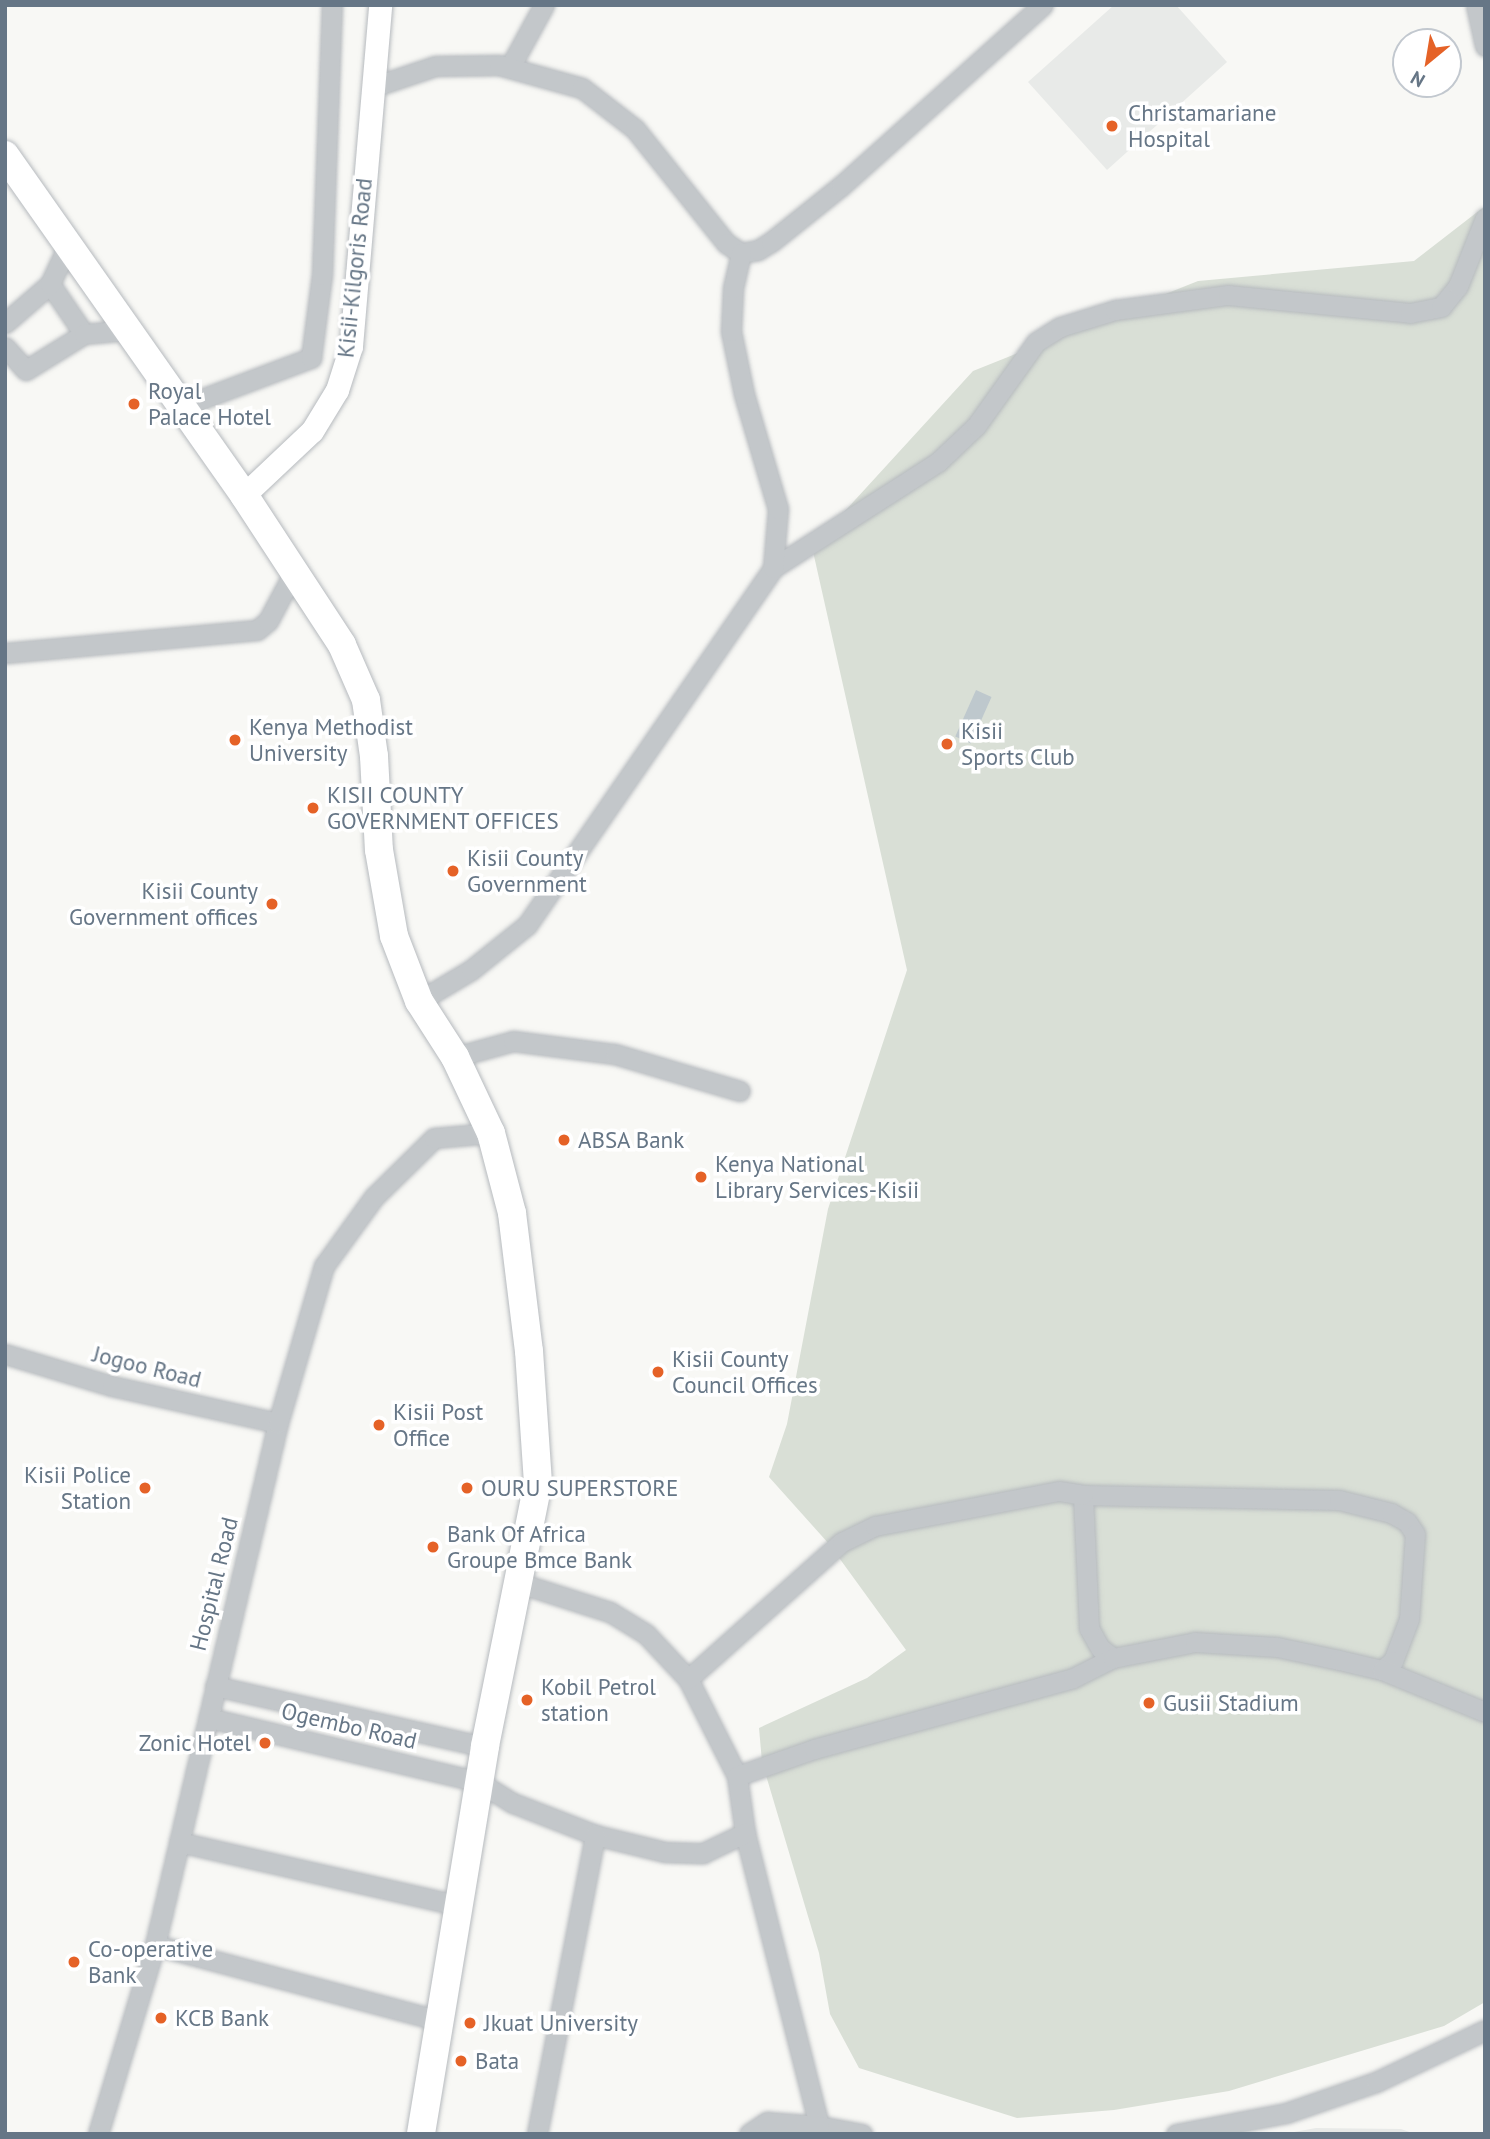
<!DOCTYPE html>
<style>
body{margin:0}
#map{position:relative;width:1490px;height:2139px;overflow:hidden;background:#f8f8f5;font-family:"PT Sans",sans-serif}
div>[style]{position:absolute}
.built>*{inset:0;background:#e8eae8}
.green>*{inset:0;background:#d9dfd6}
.water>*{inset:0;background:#bec8cd;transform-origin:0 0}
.roads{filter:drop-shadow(0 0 2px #b6babe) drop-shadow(0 0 2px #b6babe)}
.minor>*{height:19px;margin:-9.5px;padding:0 9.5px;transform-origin:9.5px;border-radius:9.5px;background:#c3c7ca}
.major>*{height:23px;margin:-11.5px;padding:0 11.5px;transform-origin:11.5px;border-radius:11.5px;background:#fff}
.highway>*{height:28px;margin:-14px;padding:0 14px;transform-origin:14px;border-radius:14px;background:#fff}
.dots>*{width:19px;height:19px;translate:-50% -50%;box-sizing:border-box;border:4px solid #fff;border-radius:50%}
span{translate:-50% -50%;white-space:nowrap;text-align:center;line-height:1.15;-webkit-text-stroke:7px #fff;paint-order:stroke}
.poi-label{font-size:23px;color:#667686}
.left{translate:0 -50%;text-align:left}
.right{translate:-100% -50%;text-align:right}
.street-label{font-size:23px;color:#667686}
.frame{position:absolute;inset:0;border:7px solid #667686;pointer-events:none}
.north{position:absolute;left:1392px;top:28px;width:70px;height:70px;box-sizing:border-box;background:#fff;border:2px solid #c2c8cf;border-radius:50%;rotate:210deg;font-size:19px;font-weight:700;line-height:28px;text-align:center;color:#667686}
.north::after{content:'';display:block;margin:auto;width:24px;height:32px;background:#e56227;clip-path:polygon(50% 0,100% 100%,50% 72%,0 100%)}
</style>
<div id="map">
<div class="built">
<div style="clip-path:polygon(1114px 5px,1176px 5px,1227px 62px,1107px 170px,1028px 82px)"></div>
<div style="clip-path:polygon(1316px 2128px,1401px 2129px,1415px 2134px,1283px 2134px)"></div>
</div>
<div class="green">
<div style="clip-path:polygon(1485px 206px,1485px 2002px,1444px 2026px,1229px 2091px,1114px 2110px,1017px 2118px,859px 2068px,830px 2014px,819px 1953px,762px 1762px,759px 1728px,867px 1678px,906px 1650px,829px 1544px,769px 1477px,787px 1424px,828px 1209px,907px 970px,812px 547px,973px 371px,1198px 281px,1414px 261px)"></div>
</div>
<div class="water">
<div style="left:976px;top:690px;width:17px;height:51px;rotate:24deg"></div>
</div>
<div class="roads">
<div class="minor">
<div style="left:1476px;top:5px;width:42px;rotate:77.6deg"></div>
<div style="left:510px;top:67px;width:71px;rotate:-61.3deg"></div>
<div style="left:373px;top:87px;width:65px;rotate:-18.7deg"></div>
<div style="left:435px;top:66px;width:64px;rotate:-0.9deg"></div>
<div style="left:499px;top:65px;width:86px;rotate:15.5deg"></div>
<div style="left:582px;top:88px;width:67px;rotate:37.7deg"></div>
<div style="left:635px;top:129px;width:146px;rotate:51.4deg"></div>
<div style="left:726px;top:243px;width:18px;rotate:34deg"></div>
<div style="left:741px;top:253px;width:17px;rotate:-10deg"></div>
<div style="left:758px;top:250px;width:15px;rotate:-32deg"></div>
<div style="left:771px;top:242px;width:90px;rotate:-38.7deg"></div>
<div style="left:841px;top:186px;width:271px;rotate:-41.9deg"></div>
<div style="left:50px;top:284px;width:60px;rotate:55.8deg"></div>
<div style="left:5px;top:323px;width:60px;rotate:-40.9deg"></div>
<div style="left:50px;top:284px;width:45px;rotate:-65.1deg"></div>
<div style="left:5px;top:347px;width:31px;rotate:48deg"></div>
<div style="left:26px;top:370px;width:68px;rotate:-31.8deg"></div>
<div style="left:84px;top:334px;width:44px;rotate:-5.2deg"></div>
<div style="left:183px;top:406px;width:137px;rotate:-20.6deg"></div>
<div style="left:311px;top:358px;width:84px;rotate:-82.5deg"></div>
<div style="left:322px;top:275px;width:270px;rotate:-87.9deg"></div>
<div style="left:773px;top:568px;width:196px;rotate:-32.7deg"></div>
<div style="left:938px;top:462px;width:52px;rotate:-43.5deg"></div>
<div style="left:976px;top:426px;width:103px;rotate:-54.5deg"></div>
<div style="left:1036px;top:342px;width:28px;rotate:-32deg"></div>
<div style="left:1060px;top:327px;width:58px;rotate:-17.2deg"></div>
<div style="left:1115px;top:310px;width:114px;rotate:-7.6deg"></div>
<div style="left:1228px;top:295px;width:183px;rotate:5.6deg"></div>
<div style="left:1410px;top:313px;width:32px;rotate:-11deg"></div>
<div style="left:1441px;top:307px;width:27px;rotate:-51deg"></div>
<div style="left:1458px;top:286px;width:73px;rotate:-68.3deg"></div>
<div style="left:5px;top:653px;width:253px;rotate:-5.2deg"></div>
<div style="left:257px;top:630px;width:14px;rotate:-39deg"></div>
<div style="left:268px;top:621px;width:53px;rotate:-62deg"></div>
<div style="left:419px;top:1001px;width:61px;rotate:-30.8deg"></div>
<div style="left:471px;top:970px;width:72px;rotate:-38.8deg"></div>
<div style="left:527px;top:925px;width:434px;rotate:-55.4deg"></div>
<div style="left:773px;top:568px;width:59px;rotate:-85.2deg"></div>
<div style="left:778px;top:509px;width:120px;rotate:-106.5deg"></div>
<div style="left:744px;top:394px;width:64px;rotate:-101.7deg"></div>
<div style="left:731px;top:331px;width:43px;rotate:-87.3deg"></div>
<div style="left:733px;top:288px;width:36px;rotate:-77deg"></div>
<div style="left:455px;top:1057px;width:60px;rotate:-15.4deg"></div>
<div style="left:513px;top:1041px;width:103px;rotate:7.3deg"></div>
<div style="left:615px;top:1054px;width:130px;rotate:16.5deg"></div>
<div style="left:5px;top:1354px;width:112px;rotate:16.7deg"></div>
<div style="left:112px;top:1386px;width:170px;rotate:12.6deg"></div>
<div style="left:516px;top:1582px;width:99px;rotate:17.7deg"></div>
<div style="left:610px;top:1612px;width:42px;rotate:31.4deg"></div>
<div style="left:646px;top:1634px;width:62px;rotate:47deg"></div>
<div style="left:688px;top:1679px;width:109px;rotate:63.2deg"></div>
<div style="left:737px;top:1776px;width:58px;rotate:82deg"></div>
<div style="left:745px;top:1833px;width:302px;rotate:75.8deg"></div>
<div style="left:819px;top:2126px;width:44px;rotate:10.5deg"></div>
<div style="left:1113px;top:1658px;width:16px;rotate:-142deg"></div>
<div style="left:1100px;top:1648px;width:23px;rotate:-119deg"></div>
<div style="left:1089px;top:1628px;width:133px;rotate:-92.6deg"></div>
<div style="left:1083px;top:1495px;width:256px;rotate:1.1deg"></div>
<div style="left:1339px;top:1500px;width:54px;rotate:14deg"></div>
<div style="left:1391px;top:1513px;width:18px;rotate:29deg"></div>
<div style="left:1407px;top:1522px;width:14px;rotate:56deg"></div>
<div style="left:1415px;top:1534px;width:85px;rotate:94deg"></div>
<div style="left:1409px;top:1619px;width:45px;rotate:110.9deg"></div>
<div style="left:1393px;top:1661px;width:14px;rotate:141deg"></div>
<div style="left:688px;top:1679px;width:206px;rotate:-41.7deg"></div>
<div style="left:842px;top:1542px;width:37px;rotate:-26deg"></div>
<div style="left:875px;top:1526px;width:187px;rotate:-10.8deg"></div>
<div style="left:1059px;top:1491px;width:24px;rotate:9deg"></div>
<div style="left:215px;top:1686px;width:277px;rotate:12.7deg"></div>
<div style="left:209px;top:1718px;width:277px;rotate:13.3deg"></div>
<div style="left:479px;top:1782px;width:40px;rotate:32deg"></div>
<div style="left:513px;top:1803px;width:88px;rotate:21.3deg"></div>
<div style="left:595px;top:1835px;width:72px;rotate:13.7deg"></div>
<div style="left:665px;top:1852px;width:38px;rotate:2deg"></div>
<div style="left:703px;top:1853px;width:47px;rotate:-25.5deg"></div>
<div style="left:737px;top:1776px;width:82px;rotate:-19.3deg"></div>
<div style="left:814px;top:1749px;width:269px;rotate:-15.3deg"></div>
<div style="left:1073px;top:1678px;width:45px;rotate:-26.6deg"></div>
<div style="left:1113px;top:1658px;width:84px;rotate:-11deg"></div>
<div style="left:1195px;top:1642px;width:82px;rotate:3.5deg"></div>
<div style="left:1277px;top:1647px;width:63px;rotate:11.8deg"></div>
<div style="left:1339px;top:1660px;width:44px;rotate:13.1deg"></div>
<div style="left:1382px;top:1670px;width:111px;rotate:22.2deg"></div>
<div style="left:179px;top:1842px;width:289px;rotate:12.8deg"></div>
<div style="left:155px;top:1945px;width:296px;rotate:14.9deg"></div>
<div style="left:98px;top:2134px;width:197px;rotate:-73.2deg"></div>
<div style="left:155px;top:1945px;width:536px;rotate:-76.74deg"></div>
<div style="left:278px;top:1423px;width:164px;rotate:-73.7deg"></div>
<div style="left:324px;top:1266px;width:85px;rotate:-54.1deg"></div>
<div style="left:374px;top:1197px;width:84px;rotate:-44.5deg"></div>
<div style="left:434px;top:1138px;width:57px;rotate:-5deg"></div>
<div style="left:537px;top:2134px;width:305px;rotate:-79deg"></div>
<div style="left:749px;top:2134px;width:22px;rotate:-34deg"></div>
<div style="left:767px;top:2122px;width:52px;rotate:4.4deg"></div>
<div style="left:1176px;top:2134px;width:112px;rotate:-10.8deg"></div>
<div style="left:1286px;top:2113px;width:95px;rotate:-19deg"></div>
<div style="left:1376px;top:2082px;width:121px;rotate:-25.5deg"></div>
</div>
<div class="major">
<div style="left:244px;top:495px;width:93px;rotate:-43.3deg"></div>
<div style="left:312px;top:431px;width:48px;rotate:-58.6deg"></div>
<div style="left:337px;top:390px;width:46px;rotate:-72.3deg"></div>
<div style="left:351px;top:346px;width:342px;rotate:-85.1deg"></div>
</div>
<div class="highway">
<div style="left:5px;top:155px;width:416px;rotate:54.9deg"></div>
<div style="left:244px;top:495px;width:179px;rotate:56.8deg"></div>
<div style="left:342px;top:645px;width:60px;rotate:66.4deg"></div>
<div style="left:366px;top:700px;width:57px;rotate:81.9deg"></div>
<div style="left:374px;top:756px;width:94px;rotate:87deg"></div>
<div style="left:379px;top:850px;width:87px;rotate:80.1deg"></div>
<div style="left:394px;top:936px;width:70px;rotate:69deg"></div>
<div style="left:419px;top:1001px;width:67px;rotate:57.3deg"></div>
<div style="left:455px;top:1057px;width:84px;rotate:64.7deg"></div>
<div style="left:491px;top:1133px;width:83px;rotate:75.3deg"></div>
<div style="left:512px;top:1213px;width:139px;rotate:83deg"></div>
<div style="left:529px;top:1351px;width:132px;rotate:86.1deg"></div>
<div style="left:538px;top:1483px;width:269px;rotate:101.4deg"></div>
<div style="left:485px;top:1747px;width:392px;rotate:99.4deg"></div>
</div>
</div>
<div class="dots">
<div style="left:1112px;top:126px;background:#e56227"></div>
<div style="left:134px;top:404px;background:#e56227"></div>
<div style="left:235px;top:740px;background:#e56227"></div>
<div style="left:947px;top:744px;background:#e56227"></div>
<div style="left:313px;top:808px;background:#e56227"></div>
<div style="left:453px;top:871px;background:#e56227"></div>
<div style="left:272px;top:904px;background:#e56227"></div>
<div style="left:564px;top:1140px;background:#e56227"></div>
<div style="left:701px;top:1177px;background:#e56227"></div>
<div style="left:658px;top:1372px;background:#e56227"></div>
<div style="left:379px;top:1425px;background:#e56227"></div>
<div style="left:145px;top:1488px;background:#e56227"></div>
<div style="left:467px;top:1488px;background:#e56227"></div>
<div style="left:433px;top:1547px;background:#e56227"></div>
<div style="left:527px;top:1700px;background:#e56227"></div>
<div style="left:1149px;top:1703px;background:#e56227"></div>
<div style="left:265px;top:1743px;background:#e56227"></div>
<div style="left:74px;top:1962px;background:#e56227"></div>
<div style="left:161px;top:2018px;background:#e56227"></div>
<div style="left:470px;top:2023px;background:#e56227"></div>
<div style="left:461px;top:2061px;background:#e56227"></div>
</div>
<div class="poi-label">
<span class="left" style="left:1128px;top:126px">Christamariane<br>Hospital</span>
<span class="left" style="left:148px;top:404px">Royal<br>Palace Hotel</span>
<span class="left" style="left:249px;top:740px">Kenya Methodist<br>University</span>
<span class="left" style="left:961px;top:744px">Kisii<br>Sports Club</span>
<span class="left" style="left:327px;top:808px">KISII COUNTY<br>GOVERNMENT OFFICES</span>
<span class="left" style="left:467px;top:871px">Kisii County<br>Government</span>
<span class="right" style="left:258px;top:904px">Kisii County<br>Government offices</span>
<span class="left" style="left:578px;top:1140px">ABSA Bank</span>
<span class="left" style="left:715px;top:1177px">Kenya National<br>Library Services-Kisii</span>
<span class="left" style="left:672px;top:1372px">Kisii County<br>Council Offices</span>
<span class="left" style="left:393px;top:1425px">Kisii Post<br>Office</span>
<span class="right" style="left:131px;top:1488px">Kisii Police<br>Station</span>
<span class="left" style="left:481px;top:1488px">OURU SUPERSTORE</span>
<span class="left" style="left:447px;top:1547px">Bank Of Africa<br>Groupe Bmce Bank</span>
<span class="left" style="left:541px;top:1700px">Kobil Petrol<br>station</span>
<span class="left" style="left:1163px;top:1703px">Gusii Stadium</span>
<span class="right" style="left:251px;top:1743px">Zonic Hotel</span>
<span class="left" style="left:88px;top:1962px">Co-operative<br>Bank</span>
<span class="left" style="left:175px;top:2018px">KCB Bank</span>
<span class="left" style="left:484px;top:2023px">Jkuat University</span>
<span class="left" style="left:475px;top:2061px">Bata</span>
</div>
<div class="street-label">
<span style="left:355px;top:268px;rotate:-84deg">Kisii-Kilgoris Road</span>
<span style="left:147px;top:1367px;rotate:14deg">Jogoo Road</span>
<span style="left:214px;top:1584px;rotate:-76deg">Hospital Road</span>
<span style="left:349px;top:1726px;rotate:13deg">Ogembo Road</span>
</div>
<div class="frame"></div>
<div class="north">N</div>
</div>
